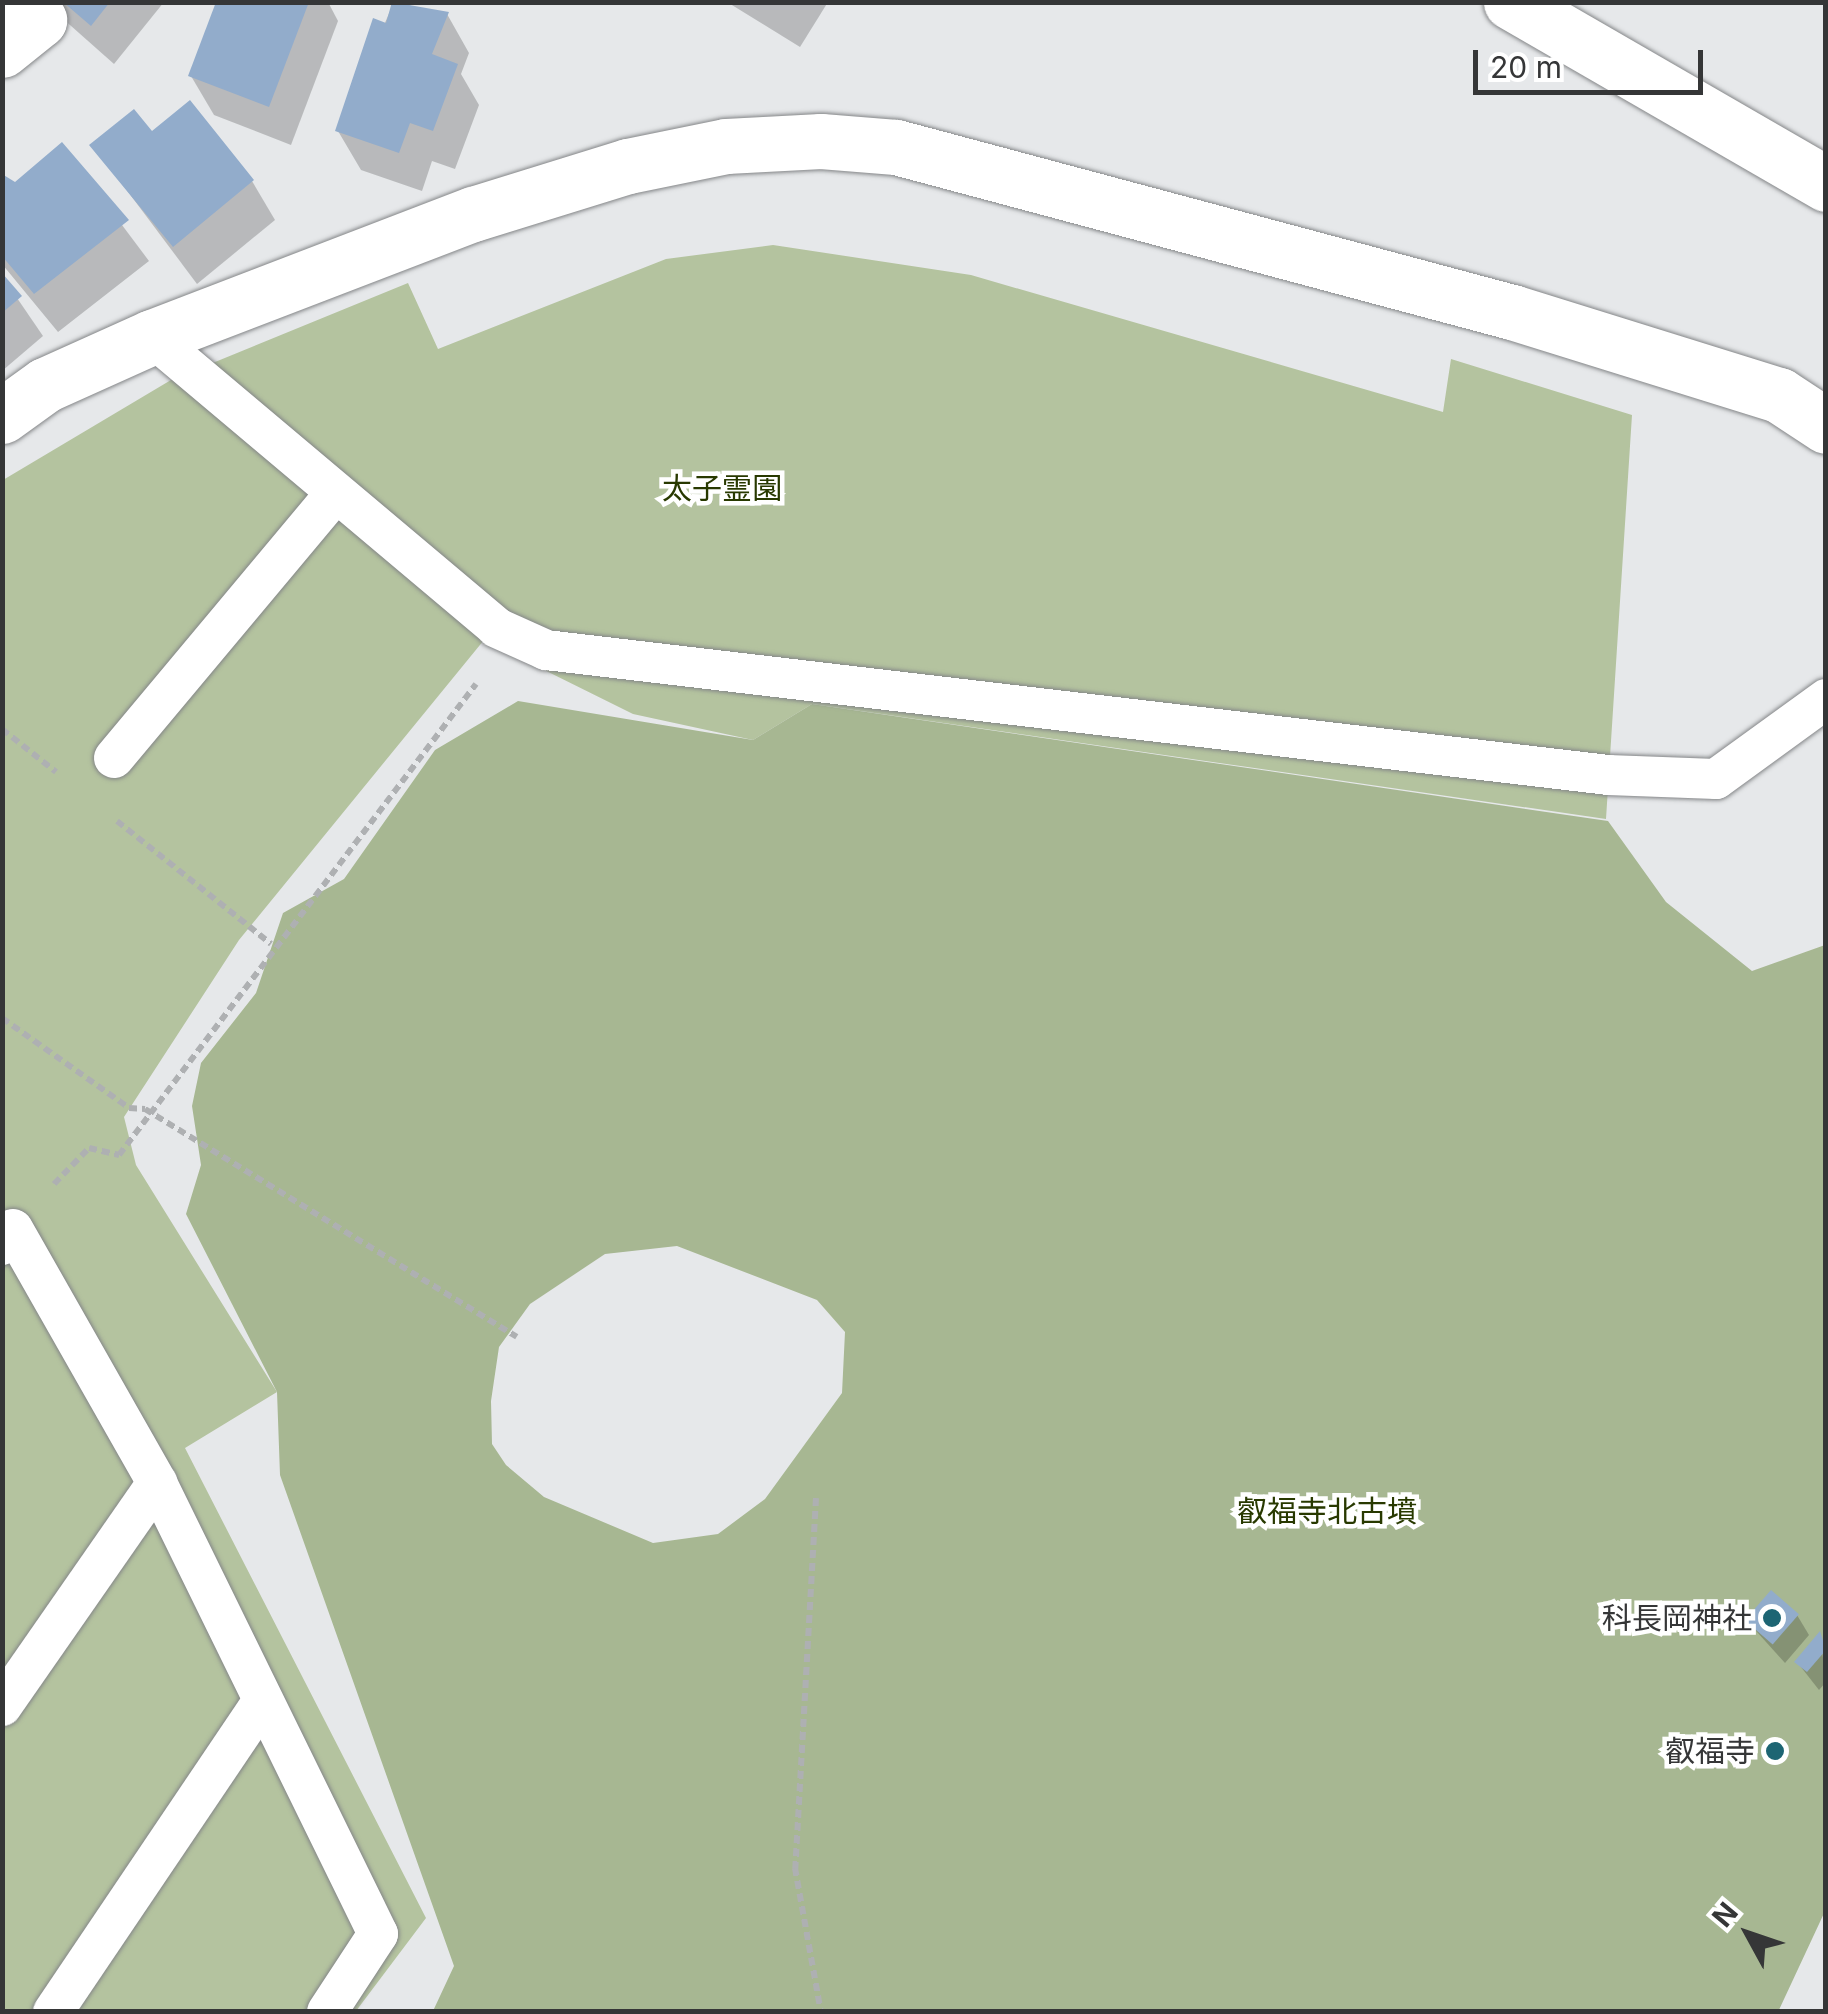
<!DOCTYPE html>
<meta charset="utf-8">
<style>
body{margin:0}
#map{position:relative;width:1828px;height:2014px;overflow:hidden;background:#e6e8ea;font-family:Inter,"Noto Sans JP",sans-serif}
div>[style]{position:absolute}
.green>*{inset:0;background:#b4c39f}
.forest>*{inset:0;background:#a7b792}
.shadow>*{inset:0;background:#0003}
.building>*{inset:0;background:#92accb;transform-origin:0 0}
.path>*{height:6px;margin-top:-3px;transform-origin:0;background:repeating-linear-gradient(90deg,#aeb0b2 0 8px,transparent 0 13px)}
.roads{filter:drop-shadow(0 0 2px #848688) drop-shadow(0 0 2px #848688)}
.lane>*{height:40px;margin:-20px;padding:0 20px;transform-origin:20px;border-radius:20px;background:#fff}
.street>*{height:55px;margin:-27.5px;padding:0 27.5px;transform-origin:27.5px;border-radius:27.5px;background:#fff}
.secondary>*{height:55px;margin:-27.5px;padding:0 27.5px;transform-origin:27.5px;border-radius:27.5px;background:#fff}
.dots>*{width:28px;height:28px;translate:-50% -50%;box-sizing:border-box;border:5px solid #fff;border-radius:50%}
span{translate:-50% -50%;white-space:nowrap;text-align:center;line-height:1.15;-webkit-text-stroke:9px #fff;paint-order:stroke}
.park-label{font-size:30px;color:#283900}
.poi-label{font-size:30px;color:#353637}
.right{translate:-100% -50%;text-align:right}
.frame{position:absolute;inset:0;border:5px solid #353637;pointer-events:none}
.north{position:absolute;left:1698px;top:1884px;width:100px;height:100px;-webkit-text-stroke:8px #fff;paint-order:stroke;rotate:310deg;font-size:28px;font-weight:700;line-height:40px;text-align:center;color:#353637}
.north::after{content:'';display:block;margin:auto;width:35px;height:45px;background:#353637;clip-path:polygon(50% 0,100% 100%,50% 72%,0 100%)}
.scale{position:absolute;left:1473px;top:50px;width:230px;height:45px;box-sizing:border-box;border:5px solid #353637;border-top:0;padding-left:12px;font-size:30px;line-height:35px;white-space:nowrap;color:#353637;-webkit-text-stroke:8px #fff;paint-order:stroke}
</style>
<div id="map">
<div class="green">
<div style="clip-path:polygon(773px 245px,971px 275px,1443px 412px,1451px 359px,1632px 415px,1606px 819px,812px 704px,753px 740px,633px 714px,484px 640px,239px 940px,124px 1117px,136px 1165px,277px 1392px,185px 1448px,426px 1918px,356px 2011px,3px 2012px,3px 480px,171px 380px,408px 283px,438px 349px,666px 259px)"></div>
</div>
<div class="forest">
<div style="clip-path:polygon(evenodd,518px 701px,753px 740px,812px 704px,1608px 821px,1666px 902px,1752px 971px,1825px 945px,1826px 1909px,1778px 2012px,433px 2011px,454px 1966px,280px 1475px,277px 1392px,186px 1214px,201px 1165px,192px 1106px,201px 1063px,256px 993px,283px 913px,344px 879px,435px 750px,518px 701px,677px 1246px,817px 1300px,845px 1332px,842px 1393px,765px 1499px,718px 1534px,653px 1543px,544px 1497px,506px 1465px,492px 1444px,491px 1401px,499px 1347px,530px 1304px,605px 1254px,677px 1246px)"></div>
</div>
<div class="shadow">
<div style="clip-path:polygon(44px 2px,164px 2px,114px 64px)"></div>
<div style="clip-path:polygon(219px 2px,328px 2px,338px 21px,291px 145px,214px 115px,191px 76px)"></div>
<div style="clip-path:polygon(394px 2px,447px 14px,469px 53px,461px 74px,479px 105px,455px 169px,432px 161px,422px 191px,361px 170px,338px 131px)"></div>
<div style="clip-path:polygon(727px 2px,828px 2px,800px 47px)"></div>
<div style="clip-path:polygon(152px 135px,252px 181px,275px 220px,197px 284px,93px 145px)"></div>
<div style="clip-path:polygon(62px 145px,149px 261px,58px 332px,2px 264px,2px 177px,14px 186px)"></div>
<div style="clip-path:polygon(2px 276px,43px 336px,2px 371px)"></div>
<div style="clip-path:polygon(1797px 1615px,1809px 1635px,1785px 1663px,1748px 1622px)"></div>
<div style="clip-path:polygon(1820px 1634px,1826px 1682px,1819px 1690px,1797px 1662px)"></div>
</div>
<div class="building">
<div style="clip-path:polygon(63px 2px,110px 2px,91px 26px)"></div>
<div style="clip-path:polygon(216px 2px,309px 2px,269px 107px,188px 76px)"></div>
<div style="clip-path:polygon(392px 2px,449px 12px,432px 54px,458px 64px,433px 131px,410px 123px,399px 153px,335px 131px,373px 18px,386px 23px)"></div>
<div style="clip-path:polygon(190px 100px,254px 180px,173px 247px,89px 145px,134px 109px,152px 131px)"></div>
<div style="clip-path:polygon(62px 142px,129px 220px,34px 294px,2px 256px,2px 174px,15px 182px)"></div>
<div style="clip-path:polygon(2px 273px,22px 296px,2px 313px)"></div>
<div style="left:1771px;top:1590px;width:37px;height:40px;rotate:41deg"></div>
<div style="clip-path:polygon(1820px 1631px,1826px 1650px,1807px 1672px,1794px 1662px)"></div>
</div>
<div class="path">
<div style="left:2px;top:729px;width:69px;rotate:38.5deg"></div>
<div style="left:117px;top:821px;width:197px;rotate:38.6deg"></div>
<div style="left:2px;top:1018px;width:156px;rotate:35.3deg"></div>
<div style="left:129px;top:1108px;width:16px;rotate:4deg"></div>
<div style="left:145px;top:1109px;width:436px;rotate:31.5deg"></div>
<div style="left:54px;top:1184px;width:50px;rotate:-45.8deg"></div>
<div style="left:89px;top:1148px;width:31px;rotate:13deg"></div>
<div style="left:119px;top:1155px;width:591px;rotate:-52.84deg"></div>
<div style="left:816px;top:1498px;width:371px;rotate:93.2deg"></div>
<div style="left:795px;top:1868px;width:146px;rotate:79.8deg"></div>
</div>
<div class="roads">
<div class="lane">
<div style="left:152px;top:337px;width:451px;rotate:40.1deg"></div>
<div style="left:497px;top:628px;width:54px;rotate:24.2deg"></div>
<div style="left:546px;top:650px;width:1069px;rotate:6.71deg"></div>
<div style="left:1608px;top:775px;width:108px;rotate:2.1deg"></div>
<div style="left:1716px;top:779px;width:136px;rotate:-36deg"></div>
<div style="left:114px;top:758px;width:341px;rotate:-50.1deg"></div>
<div style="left:2px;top:1245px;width:19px;rotate:-55deg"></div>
<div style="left:13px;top:1229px;width:292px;rotate:60.4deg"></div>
<div style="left:157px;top:1483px;width:502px;rotate:63.89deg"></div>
<div style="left:378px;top:1934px;width:93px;rotate:123.2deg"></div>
<div style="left:2px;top:1706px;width:272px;rotate:-55.2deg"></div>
<div style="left:53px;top:2012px;width:375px;rotate:-56deg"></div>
</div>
<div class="street">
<div style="left:2px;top:50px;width:48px;rotate:-39deg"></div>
<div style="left:39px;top:20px;width:27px;rotate:-138deg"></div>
<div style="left:2px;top:416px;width:53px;rotate:-35.8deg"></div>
<div style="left:45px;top:385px;width:117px;rotate:-24.2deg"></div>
<div style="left:152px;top:337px;width:344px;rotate:-21deg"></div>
<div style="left:473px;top:214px;width:162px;rotate:-17.2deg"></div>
<div style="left:628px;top:166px;width:100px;rotate:-11.5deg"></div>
<div style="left:726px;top:146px;width:95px;rotate:-3deg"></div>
<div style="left:821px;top:141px;width:75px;rotate:4.6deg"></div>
<div style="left:896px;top:147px;width:638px;rotate:15deg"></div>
<div style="left:1512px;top:312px;width:280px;rotate:17.3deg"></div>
<div style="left:1779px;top:395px;width:56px;rotate:33.4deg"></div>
</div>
<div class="secondary">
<div style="left:1511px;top:2px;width:364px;rotate:30deg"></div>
</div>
</div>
<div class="dots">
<div style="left:1772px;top:1618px;background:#1d6573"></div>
<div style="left:1775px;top:1751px;background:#1d6573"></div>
</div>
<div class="park-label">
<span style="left:722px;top:488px">太子霊園</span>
<span style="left:1327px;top:1511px">叡福寺北古墳</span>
</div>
<div class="poi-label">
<span class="right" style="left:1752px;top:1618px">科長岡神社</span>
<span class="right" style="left:1755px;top:1751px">叡福寺</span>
</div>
<div class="frame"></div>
<div class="north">N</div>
<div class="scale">20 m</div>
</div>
